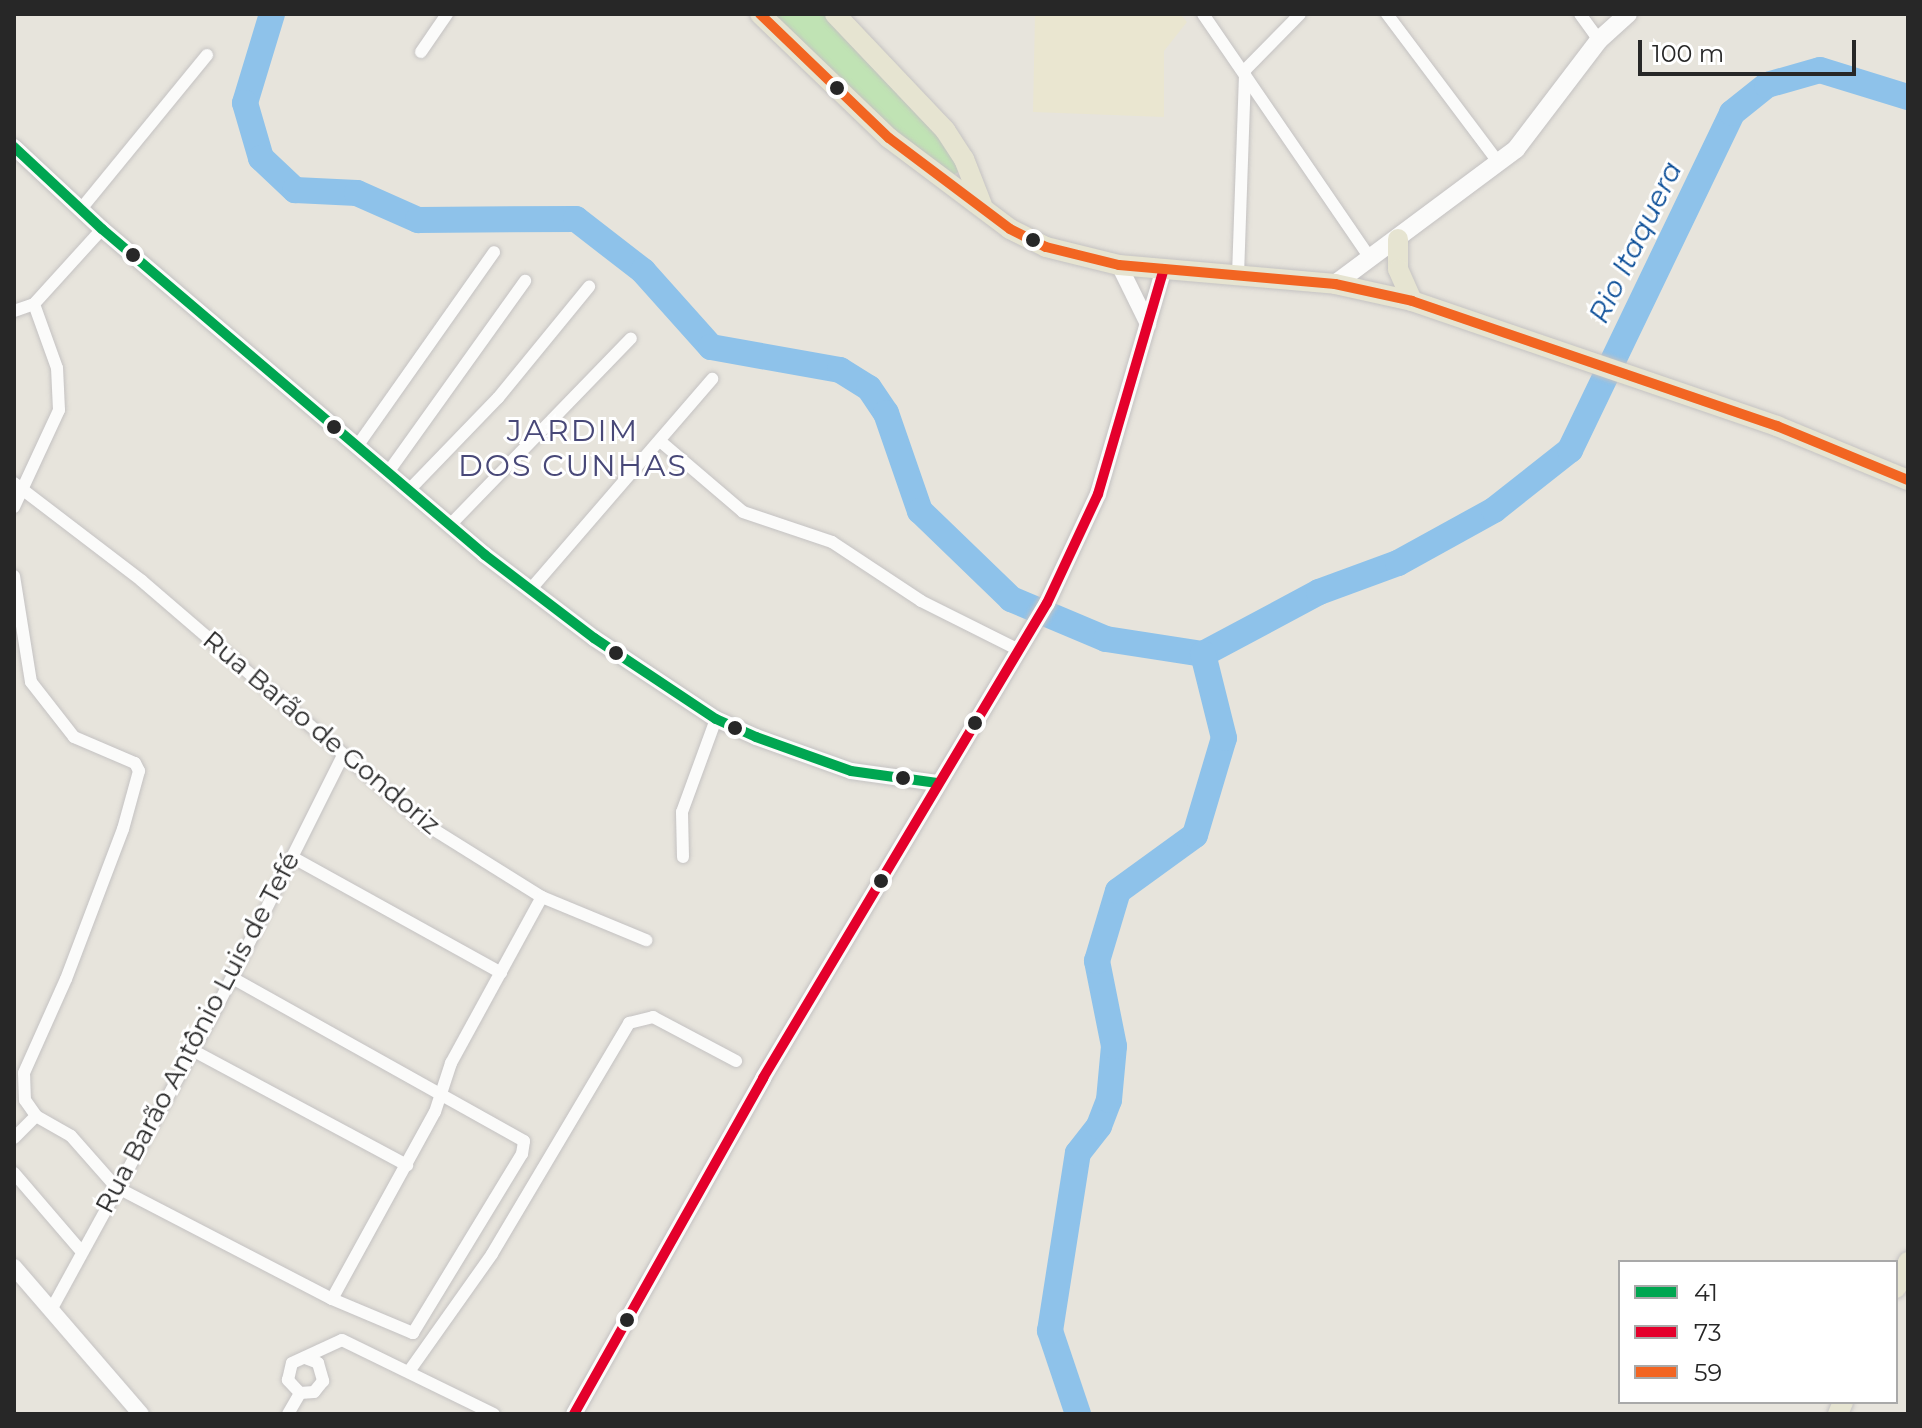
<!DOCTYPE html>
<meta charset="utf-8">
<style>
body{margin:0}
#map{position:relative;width:1922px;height:1428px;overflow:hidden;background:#e7e4dc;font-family:Montserrat,sans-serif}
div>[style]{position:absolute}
.education>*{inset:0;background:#eae6d0}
.green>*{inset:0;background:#c0e3b4}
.river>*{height:26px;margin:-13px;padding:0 13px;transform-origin:13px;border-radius:13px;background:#8ec2ea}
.roads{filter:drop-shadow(0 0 2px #c4c2c2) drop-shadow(0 0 2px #c4c2c2)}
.minor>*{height:12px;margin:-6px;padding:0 6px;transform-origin:6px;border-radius:6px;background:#fbfbfa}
.tertiary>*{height:16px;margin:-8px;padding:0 8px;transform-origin:8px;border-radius:8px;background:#fbfbfa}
.secondary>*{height:18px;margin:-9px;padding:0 9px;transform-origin:9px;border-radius:9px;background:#fbfbfa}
.primary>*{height:20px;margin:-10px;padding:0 10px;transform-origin:10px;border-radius:10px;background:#e6e4d1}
.bus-1>*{height:10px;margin:-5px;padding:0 5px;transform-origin:5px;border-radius:5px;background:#00a651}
.bus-2>*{height:10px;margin:-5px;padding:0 5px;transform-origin:5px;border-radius:5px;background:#e4002b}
.bus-3>*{height:10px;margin:-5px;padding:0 5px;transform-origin:5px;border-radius:5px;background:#f26522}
.dots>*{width:22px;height:22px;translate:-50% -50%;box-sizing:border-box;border:4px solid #fff;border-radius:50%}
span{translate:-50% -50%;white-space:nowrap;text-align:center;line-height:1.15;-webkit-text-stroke:6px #fff;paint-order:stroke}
.street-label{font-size:26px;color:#272727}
.water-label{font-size:28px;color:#0b4e98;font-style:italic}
.quarter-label{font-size:30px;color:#484878;letter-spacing:2px}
.frame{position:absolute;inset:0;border:16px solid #272727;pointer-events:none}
.legend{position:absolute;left:1618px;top:1260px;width:280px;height:144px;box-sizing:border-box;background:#fff;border:2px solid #a9a9a9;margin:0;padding:10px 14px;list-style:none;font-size:24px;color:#272727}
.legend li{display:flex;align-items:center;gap:16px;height:40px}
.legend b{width:40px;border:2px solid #a9a9a9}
.scale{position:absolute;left:1638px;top:40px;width:218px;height:36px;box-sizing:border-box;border:4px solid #272727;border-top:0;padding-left:10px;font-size:24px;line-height:28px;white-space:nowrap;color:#272727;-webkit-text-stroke:6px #fff;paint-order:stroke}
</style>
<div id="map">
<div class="education">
<div style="clip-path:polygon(1035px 14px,1180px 14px,1187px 22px,1164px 51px,1164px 117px,1033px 112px)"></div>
</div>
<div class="green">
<div style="clip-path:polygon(760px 14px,835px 14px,927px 111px,961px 168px,957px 173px,942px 179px)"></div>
</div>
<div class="river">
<div style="left:272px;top:14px;width:93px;rotate:106.9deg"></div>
<div style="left:245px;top:103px;width:57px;rotate:73.8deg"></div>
<div style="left:261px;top:158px;width:47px;rotate:43.3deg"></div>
<div style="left:295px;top:190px;width:62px;rotate:2.8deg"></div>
<div style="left:357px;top:193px;width:67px;rotate:23.9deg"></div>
<div style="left:418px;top:220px;width:158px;rotate:-0.4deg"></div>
<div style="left:576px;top:219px;width:85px;rotate:37.8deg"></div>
<div style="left:643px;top:271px;width:102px;rotate:48.2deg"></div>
<div style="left:711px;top:347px;width:131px;rotate:10.1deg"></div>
<div style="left:840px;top:370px;width:34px;rotate:32deg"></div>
<div style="left:869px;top:388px;width:30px;rotate:56deg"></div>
<div style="left:886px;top:413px;width:104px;rotate:70.9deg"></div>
<div style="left:920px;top:511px;width:127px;rotate:44deg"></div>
<div style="left:1011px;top:599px;width:103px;rotate:22.8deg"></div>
<div style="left:1106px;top:639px;width:98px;rotate:8.8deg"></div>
<div style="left:1203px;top:654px;width:132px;rotate:-28.1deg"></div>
<div style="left:1319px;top:592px;width:84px;rotate:-20.2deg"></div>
<div style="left:1398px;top:563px;width:110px;rotate:-28.9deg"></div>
<div style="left:1494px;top:510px;width:97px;rotate:-38.3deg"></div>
<div style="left:1570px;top:450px;width:374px;rotate:-64.3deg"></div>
<div style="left:1732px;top:113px;width:45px;rotate:-38.7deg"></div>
<div style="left:1767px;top:85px;width:55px;rotate:-15.8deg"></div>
<div style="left:1820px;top:70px;width:92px;rotate:17.1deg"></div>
<div style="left:1078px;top:1414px;width:88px;rotate:-108.6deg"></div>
<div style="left:1050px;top:1331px;width:180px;rotate:-81.1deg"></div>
<div style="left:1078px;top:1153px;width:34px;rotate:-52deg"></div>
<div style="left:1099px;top:1126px;width:28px;rotate:-69deg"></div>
<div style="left:1109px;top:1100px;width:54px;rotate:-84.7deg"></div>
<div style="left:1114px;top:1046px;width:87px;rotate:-101.3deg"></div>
<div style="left:1097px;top:961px;width:73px;rotate:-73.3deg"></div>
<div style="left:1118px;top:891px;width:95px;rotate:-36deg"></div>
<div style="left:1195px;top:835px;width:101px;rotate:-73.4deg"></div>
<div style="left:1224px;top:738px;width:87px;rotate:-104deg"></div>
</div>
<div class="roads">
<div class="minor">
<div style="left:1203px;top:14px;width:297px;rotate:55.6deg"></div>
<div style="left:1387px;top:14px;width:186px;rotate:53.1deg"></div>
<div style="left:1580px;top:14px;width:32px;rotate:54deg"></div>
<div style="left:421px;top:52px;width:46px;rotate:-55.6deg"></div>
<div style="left:81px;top:209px;width:199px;rotate:-50.7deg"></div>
<div style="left:1238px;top:275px;width:205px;rotate:-88deg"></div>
<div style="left:1245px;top:70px;width:78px;rotate:-45.5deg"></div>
<div style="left:14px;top:311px;width:21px;rotate:-19deg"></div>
<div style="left:34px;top:304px;width:101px;rotate:-47.8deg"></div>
<div style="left:660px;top:441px;width:109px;rotate:40.5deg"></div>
<div style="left:743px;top:512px;width:94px;rotate:18.6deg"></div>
<div style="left:832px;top:542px;width:107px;rotate:33.5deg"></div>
<div style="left:921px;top:601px;width:107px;rotate:26.6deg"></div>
<div style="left:358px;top:445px;width:236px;rotate:-54.8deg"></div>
<div style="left:389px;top:471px;width:234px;rotate:-54.4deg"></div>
<div style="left:14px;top:483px;width:161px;rotate:37.4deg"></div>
<div style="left:142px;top:581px;width:373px;rotate:40.7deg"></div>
<div style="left:425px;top:824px;width:138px;rotate:32deg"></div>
<div style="left:542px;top:897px;width:113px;rotate:22.5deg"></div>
<div style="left:410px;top:489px;width:127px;rotate:-46deg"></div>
<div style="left:498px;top:398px;width:144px;rotate:-50.7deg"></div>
<div style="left:14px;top:507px;width:107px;rotate:-65.1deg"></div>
<div style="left:59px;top:410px;width:42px;rotate:-92.7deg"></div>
<div style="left:57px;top:368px;width:68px;rotate:-109.8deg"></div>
<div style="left:452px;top:523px;width:257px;rotate:-45.9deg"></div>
<div style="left:14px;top:576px;width:107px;rotate:80.9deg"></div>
<div style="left:31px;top:682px;width:70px;rotate:52deg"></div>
<div style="left:74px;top:737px;width:66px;rotate:23.1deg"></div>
<div style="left:135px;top:763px;width:9px;rotate:63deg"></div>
<div style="left:139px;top:771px;width:60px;rotate:105.4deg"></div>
<div style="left:123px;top:829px;width:160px;rotate:110.8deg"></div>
<div style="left:66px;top:979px;width:103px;rotate:114.1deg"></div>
<div style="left:24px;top:1073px;width:27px;rotate:88deg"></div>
<div style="left:25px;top:1100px;width:19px;rotate:55deg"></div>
<div style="left:36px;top:1116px;width:40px;rotate:29.7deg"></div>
<div style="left:71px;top:1136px;width:68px;rotate:48.6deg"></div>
<div style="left:116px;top:1187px;width:243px;rotate:27.4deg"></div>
<div style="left:332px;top:1299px;width:88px;rotate:22.8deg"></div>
<div style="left:413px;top:1333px;width:210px;rotate:-58.7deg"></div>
<div style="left:522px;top:1154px;width:13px;rotate:-81deg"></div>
<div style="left:524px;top:1141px;width:334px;rotate:-150.8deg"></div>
<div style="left:530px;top:590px;width:279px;rotate:-49.2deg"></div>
<div style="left:292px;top:857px;width:239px;rotate:29deg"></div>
<div style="left:683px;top:857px;width:45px;rotate:-91.3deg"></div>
<div style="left:682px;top:812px;width:99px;rotate:-69.9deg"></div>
<div style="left:194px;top:1051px;width:242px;rotate:28.2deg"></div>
<div style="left:14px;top:1138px;width:31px;rotate:-45deg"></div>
<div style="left:14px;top:1173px;width:104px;rotate:49.3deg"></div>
<div style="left:332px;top:1299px;width:213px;rotate:-61.2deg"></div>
<div style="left:435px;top:1112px;width:52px;rotate:-71.9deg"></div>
<div style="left:451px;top:1063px;width:189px;rotate:-61.3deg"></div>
<div style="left:51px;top:1310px;width:345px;rotate:-61.3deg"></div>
<div style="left:217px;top:1007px;width:282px;rotate:-63.4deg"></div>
<div style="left:305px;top:1358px;width:14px;rotate:21deg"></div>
<div style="left:318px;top:1363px;width:19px;rotate:74deg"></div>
<div style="left:323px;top:1381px;width:14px;rotate:129deg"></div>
<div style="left:314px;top:1392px;width:14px;rotate:176deg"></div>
<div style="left:300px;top:1393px;width:18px;rotate:-133deg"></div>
<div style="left:288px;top:1380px;width:17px;rotate:-77deg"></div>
<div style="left:292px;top:1363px;width:55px;rotate:-24.7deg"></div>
<div style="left:342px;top:1340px;width:169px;rotate:26deg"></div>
<div style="left:410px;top:1370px;width:142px;rotate:-54.7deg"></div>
<div style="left:492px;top:1254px;width:269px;rotate:-59.3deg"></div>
<div style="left:629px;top:1023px;width:25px;rotate:-14deg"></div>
<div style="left:653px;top:1017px;width:94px;rotate:27.9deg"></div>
<div style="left:288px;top:1414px;width:24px;rotate:-60deg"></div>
</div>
<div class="tertiary">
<div style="left:14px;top:147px;width:120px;rotate:43deg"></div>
<div style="left:102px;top:229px;width:503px;rotate:40.4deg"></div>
<div style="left:485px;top:555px;width:137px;rotate:37.3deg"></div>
<div style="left:594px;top:638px;width:146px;rotate:33.6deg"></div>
<div style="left:716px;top:719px;width:44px;rotate:24.2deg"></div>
<div style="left:756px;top:737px;width:101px;rotate:19.7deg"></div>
<div style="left:851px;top:771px;width:87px;rotate:7.9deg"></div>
<div style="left:1119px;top:265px;width:66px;rotate:63.8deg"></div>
<div style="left:14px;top:1267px;width:194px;rotate:49.2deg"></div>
<div style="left:574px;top:1414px;width:386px;rotate:-60.6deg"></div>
<div style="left:763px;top:1078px;width:553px;rotate:-59.13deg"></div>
<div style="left:1047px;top:603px;width:120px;rotate:-64.9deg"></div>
<div style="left:1098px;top:494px;width:234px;rotate:-73.7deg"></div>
</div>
<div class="secondary">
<div style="left:1335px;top:284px;width:226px;rotate:-36.7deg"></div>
<div style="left:1516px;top:149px;width:137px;rotate:-52.7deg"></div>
<div style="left:1599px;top:40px;width:39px;rotate:-42deg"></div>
</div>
<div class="primary">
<div style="left:760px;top:14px;width:179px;rotate:43.9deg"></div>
<div style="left:889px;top:138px;width:151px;rotate:36.9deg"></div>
<div style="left:1010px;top:229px;width:40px;rotate:26.6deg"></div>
<div style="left:1046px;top:247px;width:75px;rotate:13.9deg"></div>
<div style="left:1119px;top:265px;width:217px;rotate:5deg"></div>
<div style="left:1335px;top:284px;width:79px;rotate:12.4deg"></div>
<div style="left:1412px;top:301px;width:386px;rotate:18.9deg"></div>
<div style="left:1777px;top:426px;width:142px;rotate:22.4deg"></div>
<div style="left:835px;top:14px;width:160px;rotate:46.5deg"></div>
<div style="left:945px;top:130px;width:35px;rotate:57deg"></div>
<div style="left:964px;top:159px;width:49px;rotate:68.6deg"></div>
<div style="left:1398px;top:239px;width:30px;rotate:90deg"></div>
<div style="left:1398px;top:269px;width:35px;rotate:66deg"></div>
<div style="left:1896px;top:1288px;width:29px;rotate:-65deg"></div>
<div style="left:1838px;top:1414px;width:13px;rotate:-67deg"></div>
</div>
</div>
<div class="bus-1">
<div style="left:14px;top:147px;width:120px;rotate:43deg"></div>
<div style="left:102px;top:229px;width:503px;rotate:40.4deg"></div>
<div style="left:485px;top:555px;width:137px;rotate:37.3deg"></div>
<div style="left:594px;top:638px;width:146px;rotate:33.6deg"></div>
<div style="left:716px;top:719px;width:44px;rotate:24.2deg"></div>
<div style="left:756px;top:737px;width:101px;rotate:19.7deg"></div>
<div style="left:851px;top:771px;width:87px;rotate:7.9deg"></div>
</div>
<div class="bus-2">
<div style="left:574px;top:1414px;width:386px;rotate:-60.6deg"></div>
<div style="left:763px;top:1078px;width:553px;rotate:-59.13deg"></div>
<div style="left:1047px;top:603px;width:120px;rotate:-64.9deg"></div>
<div style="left:1098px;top:494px;width:234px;rotate:-73.7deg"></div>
</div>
<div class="bus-3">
<div style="left:760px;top:14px;width:179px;rotate:43.9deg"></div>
<div style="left:889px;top:138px;width:151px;rotate:36.9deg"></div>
<div style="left:1010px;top:229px;width:40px;rotate:26.6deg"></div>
<div style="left:1046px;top:247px;width:75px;rotate:13.9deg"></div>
<div style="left:1119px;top:265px;width:217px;rotate:5deg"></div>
<div style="left:1335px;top:284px;width:79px;rotate:12.4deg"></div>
<div style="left:1412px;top:301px;width:386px;rotate:18.9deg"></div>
<div style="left:1777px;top:426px;width:142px;rotate:22.4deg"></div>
</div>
<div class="dots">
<div style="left:837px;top:88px;background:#272727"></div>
<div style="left:1033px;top:240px;background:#272727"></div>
<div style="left:133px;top:255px;background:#272727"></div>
<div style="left:334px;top:427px;background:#272727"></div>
<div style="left:616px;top:653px;background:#272727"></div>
<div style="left:975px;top:723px;background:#272727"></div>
<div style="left:735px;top:728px;background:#272727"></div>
<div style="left:903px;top:778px;background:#272727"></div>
<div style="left:881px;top:881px;background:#272727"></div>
<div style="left:627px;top:1320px;background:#272727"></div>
</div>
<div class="street-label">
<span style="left:321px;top:733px;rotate:40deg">Rua Barão de Gondoriz</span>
<span style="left:198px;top:1033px;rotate:-62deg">Rua Barão Antônio Luis de Tefé</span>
</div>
<div class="water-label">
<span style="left:1635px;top:242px;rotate:-64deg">Rio Itaquera</span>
</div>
<div class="quarter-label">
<span style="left:573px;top:448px">JARDIM<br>DOS CUNHAS</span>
</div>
<div class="frame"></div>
<ul class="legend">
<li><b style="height:10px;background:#00a651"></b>41</li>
<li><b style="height:10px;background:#e4002b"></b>73</li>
<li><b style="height:10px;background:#f26522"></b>59</li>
</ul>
<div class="scale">100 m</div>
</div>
